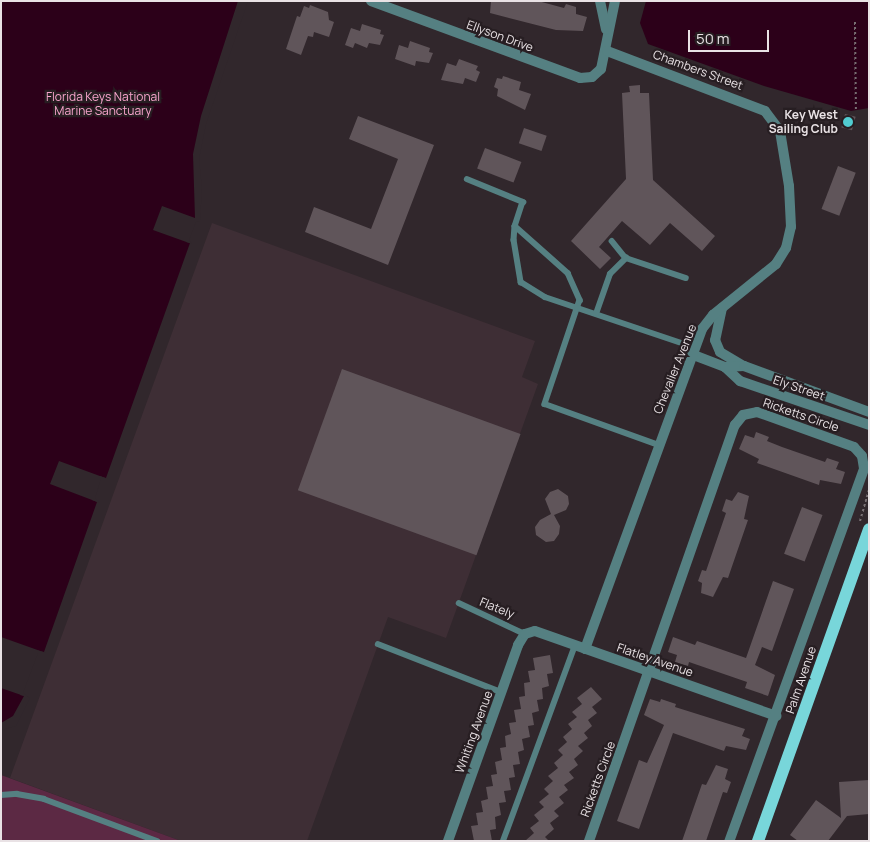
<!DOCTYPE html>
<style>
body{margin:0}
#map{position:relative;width:870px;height:842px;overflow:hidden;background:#31272c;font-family:Manrope,sans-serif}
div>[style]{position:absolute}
.built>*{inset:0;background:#3e2e35}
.green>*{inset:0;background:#5c2944}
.water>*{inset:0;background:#2c0019}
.pier>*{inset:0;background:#31272c}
.building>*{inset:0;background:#60555a;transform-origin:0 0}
.path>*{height:2px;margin-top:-1px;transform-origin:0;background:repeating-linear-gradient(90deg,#786f73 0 2.5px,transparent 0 5px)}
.service>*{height:5.5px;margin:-2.75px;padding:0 2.75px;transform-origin:2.75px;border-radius:2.75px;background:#558082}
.minor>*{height:10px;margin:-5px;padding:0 5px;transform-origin:5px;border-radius:5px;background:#558082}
.primary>*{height:12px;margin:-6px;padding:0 6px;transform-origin:6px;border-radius:6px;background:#78d6da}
.dots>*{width:14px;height:14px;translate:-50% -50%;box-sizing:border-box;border:2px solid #271e22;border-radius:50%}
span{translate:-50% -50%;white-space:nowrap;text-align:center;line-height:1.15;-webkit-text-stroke:4.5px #271e22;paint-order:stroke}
.street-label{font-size:12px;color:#e9e2e5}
.park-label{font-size:12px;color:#f7a4cc}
.poi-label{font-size:12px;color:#e9e2e5;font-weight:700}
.right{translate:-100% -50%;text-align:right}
.frame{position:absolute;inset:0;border:2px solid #e9e2e5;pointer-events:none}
.scale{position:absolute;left:688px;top:30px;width:81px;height:22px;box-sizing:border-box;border:2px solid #e9e2e5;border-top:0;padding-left:6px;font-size:15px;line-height:18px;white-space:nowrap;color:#e9e2e5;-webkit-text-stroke:4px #271e22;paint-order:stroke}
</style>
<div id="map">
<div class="built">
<div style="clip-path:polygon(212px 223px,535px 341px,522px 377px,538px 384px,446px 638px,388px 617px,307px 841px,181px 841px,10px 778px)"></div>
</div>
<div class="green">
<div style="clip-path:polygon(1px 775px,181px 841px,1px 841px)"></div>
</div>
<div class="water">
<div style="clip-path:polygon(1px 1px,245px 1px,203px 124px,196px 159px,200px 189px,195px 219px,186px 242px,190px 243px,106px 478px,100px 476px,92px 500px,97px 502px,44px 652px,36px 650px,20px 695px,28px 697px,14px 725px,1px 727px)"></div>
<div style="clip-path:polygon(646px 1px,869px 1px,869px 108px,851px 111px,764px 86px,648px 44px,640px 23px)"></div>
</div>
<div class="pier">
<div style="clip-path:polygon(238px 1px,248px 1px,206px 124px,199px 159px,202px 189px,200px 221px,196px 222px,189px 240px,192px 244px,153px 230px,162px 206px,195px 218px,193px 154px,201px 116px)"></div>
<div style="clip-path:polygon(59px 461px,108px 479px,101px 479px,95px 498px,100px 503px,50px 484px)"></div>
<div style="clip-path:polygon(1px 637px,46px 653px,38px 653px,23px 693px,30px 698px,16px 726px,1px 730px,1px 723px,13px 716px,24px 696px,1px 688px)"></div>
</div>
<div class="building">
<div style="clip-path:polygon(491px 1px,538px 1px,564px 8px,566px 4px,576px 7px,576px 14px,587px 17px,583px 31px,556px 30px,490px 13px)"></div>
<div style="clip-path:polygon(310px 5px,328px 12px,329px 20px,334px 22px,329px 37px,314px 32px,313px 37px,308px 36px,301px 55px,286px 49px,297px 16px,300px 17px,304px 6px,309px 8px)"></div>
<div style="clip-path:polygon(362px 24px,381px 30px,380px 34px,384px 35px,380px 45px,369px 43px,367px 48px,355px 43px,353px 48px,345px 45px,351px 28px,360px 31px)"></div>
<div style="clip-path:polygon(410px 41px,430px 48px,429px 52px,433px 53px,429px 63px,416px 61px,415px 66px,395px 59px,399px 45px,408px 48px)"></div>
<div style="clip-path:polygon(459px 59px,478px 66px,476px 70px,480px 72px,476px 82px,465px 78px,463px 84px,441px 80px,447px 63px,456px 66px)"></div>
<div style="clip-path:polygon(503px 76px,521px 82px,519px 90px,531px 94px,525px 110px,497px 96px,498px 89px,494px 87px,497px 78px,502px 79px)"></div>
<div style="clip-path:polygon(640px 85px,640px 93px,649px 93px,653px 180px,715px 236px,702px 251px,670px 223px,650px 245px,622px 221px,599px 247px,611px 258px,600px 269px,571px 241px,626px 179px,622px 93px,630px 92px,629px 86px)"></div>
<div style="left:845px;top:114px;width:11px;height:14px;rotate:15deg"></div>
<div style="clip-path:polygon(358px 116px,434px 145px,388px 265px,305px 232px,314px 207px,371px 229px,398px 159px,349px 139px)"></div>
<div style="left:524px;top:128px;width:24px;height:16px;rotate:19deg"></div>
<div style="left:485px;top:148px;width:39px;height:22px;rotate:21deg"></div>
<div style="left:838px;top:166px;width:19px;height:46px;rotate:21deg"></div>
<div style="left:342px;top:369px;width:190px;height:129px;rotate:20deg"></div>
<div style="clip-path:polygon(756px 432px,769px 437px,767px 441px,782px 447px,825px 462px,827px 458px,839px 462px,836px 469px,845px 472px,841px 484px,820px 480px,819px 485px,757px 463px,759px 459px,739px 449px,745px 435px,754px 438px)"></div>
<div style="clip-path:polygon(558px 489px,568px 496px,569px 504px,566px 510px,554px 515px,560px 526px,559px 534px,554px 541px,546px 542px,536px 535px,535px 527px,540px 520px,551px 514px,545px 499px,550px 492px)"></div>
<div style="clip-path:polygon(738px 492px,749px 496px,744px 519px,748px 520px,728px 578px,723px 577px,713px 597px,701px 593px,702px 583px,698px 581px,702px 570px,706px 571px,726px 513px,722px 511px,726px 499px,732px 501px)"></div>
<div style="left:802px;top:507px;width:22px;height:50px;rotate:21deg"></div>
<div style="clip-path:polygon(773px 581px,794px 589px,772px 651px,762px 647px,755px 665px,775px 675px,768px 696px,745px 688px,747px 682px,689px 662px,688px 666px,675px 662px,677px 655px,668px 652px,673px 637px,695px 645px,697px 641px,746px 658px)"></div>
<div style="clip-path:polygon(550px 655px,553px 673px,547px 674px,549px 686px,542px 688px,543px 699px,537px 700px,539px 711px,532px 713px,534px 725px,528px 726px,530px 737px,522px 739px,524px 750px,518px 752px,520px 764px,513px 765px,515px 777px,509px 778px,511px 790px,504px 791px,506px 802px,499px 803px,501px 815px,495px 817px,496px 829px,490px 830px,492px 841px,474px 841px,471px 826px,478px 825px,476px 813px,483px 812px,481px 801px,488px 799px,486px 787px,493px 786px,491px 775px,497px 774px,495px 762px,502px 760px,500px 748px,506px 747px,505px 736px,511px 734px,509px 723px,516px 722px,514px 710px,521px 709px,519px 697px,525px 696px,524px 683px,530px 682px,528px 671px,535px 670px,533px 658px)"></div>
<div style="clip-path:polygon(591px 687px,602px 699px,592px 707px,597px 713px,588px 720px,592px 726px,584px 733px,588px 738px,578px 746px,583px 751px,574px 759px,578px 765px,569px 772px,574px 778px,564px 785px,568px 790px,559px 797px,564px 803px,554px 811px,559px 816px,550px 823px,554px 829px,545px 837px,549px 841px,525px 841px,534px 833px,530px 828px,539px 821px,534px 815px,544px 807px,539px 802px,549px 794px,544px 789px,553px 781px,548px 776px,558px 768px,554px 763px,563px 755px,558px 750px,567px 742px,563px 737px,572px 729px,568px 724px,577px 717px,572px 712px,582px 704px,577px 698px)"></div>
<div style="clip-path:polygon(650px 699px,660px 702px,661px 699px,676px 704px,675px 707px,745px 729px,742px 736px,750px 739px,746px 750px,726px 746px,724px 751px,673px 733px,639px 829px,617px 821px,639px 760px,647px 763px,664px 725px,644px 715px)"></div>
<div style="clip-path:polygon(716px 765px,728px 769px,725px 779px,731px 782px,727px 793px,723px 792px,706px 841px,682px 841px,702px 784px,706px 785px)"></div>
<div style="clip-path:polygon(869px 780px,869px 814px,847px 816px,828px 841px,798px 841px,790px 835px,816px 800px,841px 818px,839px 782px)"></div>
</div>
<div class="path">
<div style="left:855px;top:22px;width:89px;rotate:89.4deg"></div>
<div style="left:860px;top:521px;width:32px;rotate:-74deg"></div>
</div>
<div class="service">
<div style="left:467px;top:179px;width:61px;rotate:22.3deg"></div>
<div style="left:523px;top:202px;width:25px;rotate:108deg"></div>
<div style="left:515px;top:226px;width:71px;rotate:41.6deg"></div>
<div style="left:568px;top:273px;width:30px;rotate:66deg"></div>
<div style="left:580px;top:300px;width:110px;rotate:108.6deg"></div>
<div style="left:545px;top:404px;width:121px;rotate:19.8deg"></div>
<div style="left:515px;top:226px;width:14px;rotate:94deg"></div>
<div style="left:514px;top:240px;width:43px;rotate:80.5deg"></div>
<div style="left:521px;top:282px;width:28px;rotate:32deg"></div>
<div style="left:545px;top:297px;width:157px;rotate:18.6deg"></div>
<div style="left:612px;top:241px;width:22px;rotate:51deg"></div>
<div style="left:596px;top:314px;width:42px;rotate:-70.7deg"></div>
<div style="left:610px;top:274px;width:23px;rotate:-45deg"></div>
<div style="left:626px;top:258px;width:63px;rotate:18.4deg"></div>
<div style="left:459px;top:603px;width:73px;rotate:25.2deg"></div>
<div style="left:378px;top:644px;width:132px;rotate:21.3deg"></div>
<div style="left:1px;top:795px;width:16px;rotate:-4deg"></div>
<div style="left:17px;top:794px;width:27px;rotate:10deg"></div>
<div style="left:44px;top:799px;width:121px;rotate:20.4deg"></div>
<div style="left:503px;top:841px;width:209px;rotate:-69.8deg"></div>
</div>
<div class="minor">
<div style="left:371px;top:1px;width:223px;rotate:20.2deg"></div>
<div style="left:580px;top:78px;width:12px;rotate:-5deg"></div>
<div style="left:592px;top:77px;width:12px;rotate:-42deg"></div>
<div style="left:601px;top:69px;width:69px;rotate:-78.4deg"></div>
<div style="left:600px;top:1px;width:29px;rotate:78deg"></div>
<div style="left:722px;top:308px;width:33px;rotate:102deg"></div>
<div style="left:715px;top:340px;width:13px;rotate:67deg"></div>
<div style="left:720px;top:352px;width:27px;rotate:31deg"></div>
<div style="left:691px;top:354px;width:36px;rotate:21deg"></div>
<div style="left:725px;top:367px;width:21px;rotate:43deg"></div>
<div style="left:740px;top:381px;width:136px;rotate:18.8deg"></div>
<div style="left:725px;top:367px;width:19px;rotate:-3deg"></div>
<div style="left:744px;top:366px;width:133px;rotate:20.2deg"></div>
<div style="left:585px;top:649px;width:341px;rotate:-69.9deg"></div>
<div style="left:702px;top:329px;width:18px;rotate:-52deg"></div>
<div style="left:713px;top:315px;width:81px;rotate:-39deg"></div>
<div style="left:776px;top:264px;width:19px;rotate:-58deg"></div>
<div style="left:786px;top:248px;width:22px;rotate:-77deg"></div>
<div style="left:791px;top:227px;width:41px;rotate:-92.8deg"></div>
<div style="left:789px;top:186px;width:56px;rotate:-99.3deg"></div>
<div style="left:780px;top:131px;width:25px;rotate:-127deg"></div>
<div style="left:765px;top:111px;width:169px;rotate:-159.2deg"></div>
<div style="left:448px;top:841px;width:208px;rotate:-70.3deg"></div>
<div style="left:518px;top:645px;width:13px;rotate:-58deg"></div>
<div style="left:525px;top:634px;width:10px;rotate:-17deg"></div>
<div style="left:535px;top:631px;width:256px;rotate:19.4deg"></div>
<div style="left:589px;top:841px;width:441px;rotate:-70.7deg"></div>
<div style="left:735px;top:425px;width:13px;rotate:-51deg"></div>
<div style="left:743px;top:415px;width:14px;rotate:-12deg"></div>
<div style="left:757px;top:412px;width:103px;rotate:19.8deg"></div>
<div style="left:854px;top:447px;width:12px;rotate:48deg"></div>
<div style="left:862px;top:456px;width:13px;rotate:81deg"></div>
<div style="left:864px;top:469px;width:396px;rotate:109.9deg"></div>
</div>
<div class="primary">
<div style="left:758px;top:841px;width:331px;rotate:-70.4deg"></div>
</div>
<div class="dots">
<div style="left:848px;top:122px;background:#51ccd1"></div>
</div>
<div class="street-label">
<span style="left:500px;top:36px;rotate:20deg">Ellyson Drive</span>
<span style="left:698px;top:70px;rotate:20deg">Chambers Street</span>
<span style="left:675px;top:369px;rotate:-68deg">Chevalier Avenue</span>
<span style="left:799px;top:388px;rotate:19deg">Ely Street</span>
<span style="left:801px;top:415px;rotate:19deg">Ricketts Circle</span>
<span style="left:497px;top:608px;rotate:22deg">Flately</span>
<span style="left:655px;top:660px;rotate:19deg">Flatley Avenue</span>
<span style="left:801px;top:680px;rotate:-71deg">Palm Avenue</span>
<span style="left:474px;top:732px;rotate:-70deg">Whiting Avenue</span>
<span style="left:598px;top:779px;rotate:-70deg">Ricketts Circle</span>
</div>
<div class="park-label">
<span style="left:103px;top:104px">Florida Keys National<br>Marine Sanctuary</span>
</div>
<div class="poi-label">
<span class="right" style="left:838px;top:122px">Key West<br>Sailing Club</span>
</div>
<div class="frame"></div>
<div class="scale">50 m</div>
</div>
